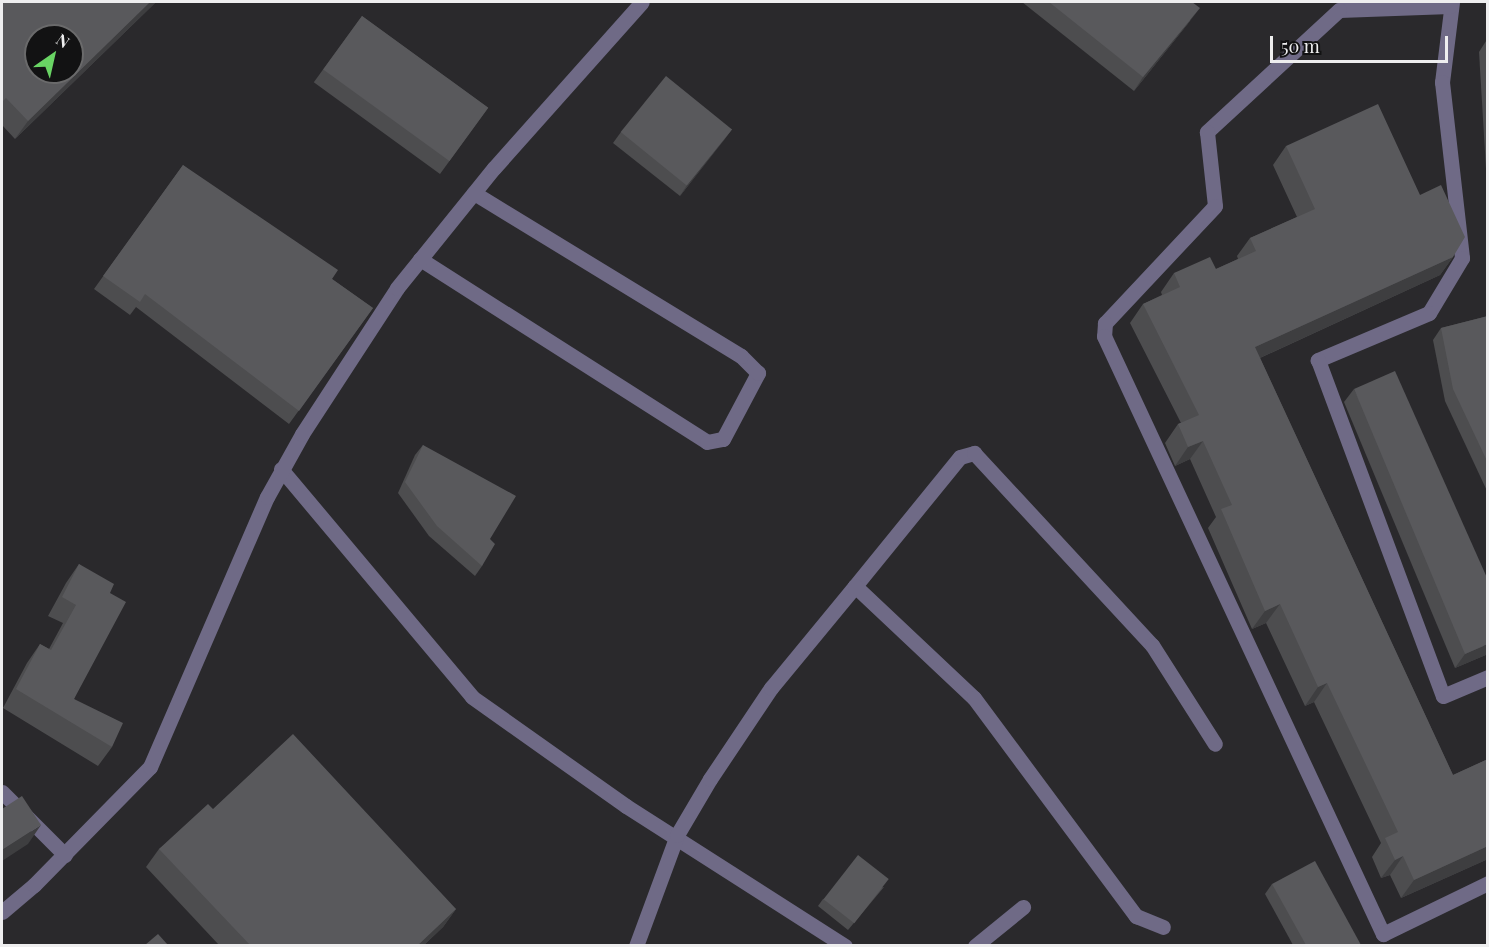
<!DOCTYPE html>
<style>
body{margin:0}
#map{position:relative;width:1489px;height:947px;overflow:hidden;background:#2a292c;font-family:"Playfair Display",serif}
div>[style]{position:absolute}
.street>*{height:15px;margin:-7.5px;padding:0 7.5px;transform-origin:7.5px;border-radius:7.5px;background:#6f6a86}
.wall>*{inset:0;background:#4d4d4f;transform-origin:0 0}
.shaded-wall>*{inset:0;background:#3e3e40}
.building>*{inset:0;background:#59595c;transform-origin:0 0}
span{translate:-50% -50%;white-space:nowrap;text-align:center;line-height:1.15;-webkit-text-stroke:5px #121213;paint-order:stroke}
.frame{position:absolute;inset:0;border:3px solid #eeeeef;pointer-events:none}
.north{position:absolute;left:24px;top:24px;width:60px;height:60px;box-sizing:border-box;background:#121213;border:2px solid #6a6a6b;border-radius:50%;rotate:34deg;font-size:16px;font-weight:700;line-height:24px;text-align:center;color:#eeeeef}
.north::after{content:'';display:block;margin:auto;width:21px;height:27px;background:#69d464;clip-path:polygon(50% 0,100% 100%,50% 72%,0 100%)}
.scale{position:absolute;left:1270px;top:36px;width:178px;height:27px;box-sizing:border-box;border:3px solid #eeeeef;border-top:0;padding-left:8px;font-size:18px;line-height:21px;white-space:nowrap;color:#eeeeef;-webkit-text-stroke:4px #121213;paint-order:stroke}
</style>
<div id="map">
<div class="street">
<div style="left:1452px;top:2px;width:81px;rotate:97.1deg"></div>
<div style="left:1442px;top:82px;width:177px;rotate:83.5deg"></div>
<div style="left:1462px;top:258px;width:64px;rotate:121deg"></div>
<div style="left:1429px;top:313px;width:121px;rotate:157.1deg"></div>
<div style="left:1318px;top:360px;width:358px;rotate:69.6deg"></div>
<div style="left:1443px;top:696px;width:49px;rotate:-22.9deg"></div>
<div style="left:1450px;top:6px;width:111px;rotate:177.9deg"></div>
<div style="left:1339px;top:10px;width:180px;rotate:137.3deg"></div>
<div style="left:1207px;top:132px;width:74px;rotate:83.8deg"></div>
<div style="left:1215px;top:206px;width:161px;rotate:133.2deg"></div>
<div style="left:1105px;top:323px;width:13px;rotate:94deg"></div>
<div style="left:1104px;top:336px;width:660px;rotate:64.99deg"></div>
<div style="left:1383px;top:934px;width:117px;rotate:-25.9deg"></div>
<div style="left:420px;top:259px;width:340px;rotate:32.5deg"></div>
<div style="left:707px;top:442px;width:16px;rotate:-11deg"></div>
<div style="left:723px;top:439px;width:75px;rotate:-62.1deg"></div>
<div style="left:758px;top:373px;width:24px;rotate:-135deg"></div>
<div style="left:741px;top:356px;width:313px;rotate:-148.6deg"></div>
<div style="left:281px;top:469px;width:297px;rotate:50deg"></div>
<div style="left:472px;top:697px;width:189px;rotate:35.3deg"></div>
<div style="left:626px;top:806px;width:260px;rotate:32.6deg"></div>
<div style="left:855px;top:586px;width:166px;rotate:-50.9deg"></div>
<div style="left:960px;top:457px;width:15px;rotate:-16deg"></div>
<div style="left:974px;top:453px;width:262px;rotate:47.2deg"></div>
<div style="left:1152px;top:645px;width:117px;rotate:57.5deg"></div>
<div style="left:2px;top:792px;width:89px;rotate:45deg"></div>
<div style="left:2px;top:912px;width:42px;rotate:-40.2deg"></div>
<div style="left:34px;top:885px;width:165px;rotate:-45.5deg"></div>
<div style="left:150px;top:767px;width:294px;rotate:-66.6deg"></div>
<div style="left:267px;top:497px;width:72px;rotate:-60.9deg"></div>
<div style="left:302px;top:434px;width:174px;rotate:-56.9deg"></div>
<div style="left:397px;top:288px;width:154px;rotate:-51.1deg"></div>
<div style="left:494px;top:168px;width:222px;rotate:-48.3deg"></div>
<div style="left:636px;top:946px;width:118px;rotate:-69.7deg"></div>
<div style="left:677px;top:835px;width:65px;rotate:-59.5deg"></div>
<div style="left:710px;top:779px;width:110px;rotate:-56.2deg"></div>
<div style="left:771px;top:688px;width:132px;rotate:-50.5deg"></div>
<div style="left:855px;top:586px;width:163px;rotate:43.3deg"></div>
<div style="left:974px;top:698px;width:272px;rotate:53.4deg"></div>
<div style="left:1136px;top:916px;width:29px;rotate:22deg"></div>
<div style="left:975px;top:946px;width:62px;rotate:-39.1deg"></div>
</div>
<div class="wall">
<div style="clip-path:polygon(2px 2px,156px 2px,15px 139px,2px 125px)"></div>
<div style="clip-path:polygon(1022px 2px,1192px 2px,1190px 21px,1134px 91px)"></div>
<div style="left:362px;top:16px;width:156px;height:82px;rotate:36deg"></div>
<div style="clip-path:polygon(1488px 38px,1488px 169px,1486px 169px,1479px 52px)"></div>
<div style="clip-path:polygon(732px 129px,680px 196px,613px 143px,621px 132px)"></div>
<div style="clip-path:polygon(1286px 146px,1420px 195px,1453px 257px,1440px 275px,1260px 358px,1453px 775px,1488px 759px,1488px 859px,1401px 898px,1390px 875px,1381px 878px,1372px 857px,1381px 843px,1314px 702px,1305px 706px,1266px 623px,1252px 629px,1208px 528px,1216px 517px,1190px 459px,1175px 466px,1165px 443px,1178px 424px,1181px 423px,1130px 323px,1143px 304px,1162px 295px,1161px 292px,1174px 273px,1216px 269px,1238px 259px,1237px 256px,1250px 238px,1297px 217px,1273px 165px)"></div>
<div style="clip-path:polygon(183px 165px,332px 279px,373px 308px,289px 424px,136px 307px,130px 315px,94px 289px)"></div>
<div style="clip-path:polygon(1488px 316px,1488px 493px,1445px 401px,1433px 340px,1441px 328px)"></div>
<div style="clip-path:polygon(1354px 389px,1488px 654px,1455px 668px,1344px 402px)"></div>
<div style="clip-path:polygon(423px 445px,490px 539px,482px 566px,475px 576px,429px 536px,398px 493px,415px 455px)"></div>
<div style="clip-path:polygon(79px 564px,110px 593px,74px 699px,112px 747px,98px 766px,3px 708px,27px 663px,40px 644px,49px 649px,63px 623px,48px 616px,66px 583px)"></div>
<div style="clip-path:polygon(213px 809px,456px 909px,443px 927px,424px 945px,219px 945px,146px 867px,159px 849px)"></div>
<div style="clip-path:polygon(1272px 884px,1361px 945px,1293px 945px,1265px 894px)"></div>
<div style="clip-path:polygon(884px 887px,848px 930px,818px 906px,823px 899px)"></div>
</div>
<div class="shaded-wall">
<div style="clip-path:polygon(150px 2px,156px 2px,15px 139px,28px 121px)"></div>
<div style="clip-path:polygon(1200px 8px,1190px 21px,1134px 91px,1143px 77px)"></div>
<div style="clip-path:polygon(732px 129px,725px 139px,680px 196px,687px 185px)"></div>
<div style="clip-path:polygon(1453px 257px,1440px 275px,1242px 366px,1255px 347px)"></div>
<div style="clip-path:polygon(1203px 441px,1190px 459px,1175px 466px,1188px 447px)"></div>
<div style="clip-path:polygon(1280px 604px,1266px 623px,1252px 629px,1265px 611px)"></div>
<div style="clip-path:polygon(1488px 644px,1488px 654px,1455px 668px,1465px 654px)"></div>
<div style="clip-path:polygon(1327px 683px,1314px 702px,1305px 706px,1318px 687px)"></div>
<div style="clip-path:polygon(41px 825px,28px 844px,2px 861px,2px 850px)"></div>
<div style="clip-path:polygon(1488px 846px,1488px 859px,1401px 898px,1414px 880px)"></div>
<div style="clip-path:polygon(1403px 856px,1390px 875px,1381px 878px,1395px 860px)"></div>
<div style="clip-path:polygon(456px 909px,443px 927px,424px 945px,418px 945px)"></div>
</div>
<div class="building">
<div style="clip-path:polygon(evenodd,2px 2px,150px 2px,28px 121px,6px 98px,2px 102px,2px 2px,36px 36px,72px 36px,72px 72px,36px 72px,36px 36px)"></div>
<div style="clip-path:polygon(1049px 2px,1192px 2px,1200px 8px,1143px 77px)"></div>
<div style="left:362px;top:16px;width:156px;height:66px;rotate:36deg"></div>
<div style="clip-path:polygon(1488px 39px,1488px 66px,1486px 41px)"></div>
<div style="left:666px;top:76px;width:85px;height:72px;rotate:39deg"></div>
<div style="clip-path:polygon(1378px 104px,1420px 195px,1441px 185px,1465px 237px,1453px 257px,1255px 347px,1453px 775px,1488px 759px,1488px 846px,1414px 880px,1403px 856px,1395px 860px,1385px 838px,1398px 832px,1327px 683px,1318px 687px,1280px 604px,1265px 611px,1221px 509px,1232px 505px,1203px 441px,1188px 447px,1178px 424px,1199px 415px,1143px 304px,1180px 287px,1174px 273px,1210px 257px,1216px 269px,1256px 251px,1250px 238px,1315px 209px,1286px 146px)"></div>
<div style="clip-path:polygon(183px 165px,338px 270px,332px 279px,373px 308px,299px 411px,145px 294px,140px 302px,103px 276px)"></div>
<div style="clip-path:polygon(1488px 316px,1488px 463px,1453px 389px,1441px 328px)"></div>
<div style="clip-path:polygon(1395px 371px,1488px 580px,1488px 644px,1465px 654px,1354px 389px)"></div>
<div style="clip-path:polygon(423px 445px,516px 496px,490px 539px,495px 544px,482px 566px,437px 526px,405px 482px)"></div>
<div style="clip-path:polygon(79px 564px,114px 584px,110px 593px,126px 602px,74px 699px,123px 723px,112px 747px,16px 689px,40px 644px,51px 650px,76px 605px,62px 597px)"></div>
<div style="clip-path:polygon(293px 734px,456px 909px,418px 945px,250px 945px,159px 849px,208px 804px,213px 809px)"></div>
<div style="clip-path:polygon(22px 796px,41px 825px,2px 850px,2px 809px)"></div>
<div style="left:858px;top:855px;width:39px;height:56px;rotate:38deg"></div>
<div style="clip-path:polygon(1315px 861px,1361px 945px,1306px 945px,1272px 884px)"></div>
<div style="clip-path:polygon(158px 934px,168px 945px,145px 945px)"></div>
</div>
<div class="frame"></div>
<div class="north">N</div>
<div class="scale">50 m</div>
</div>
